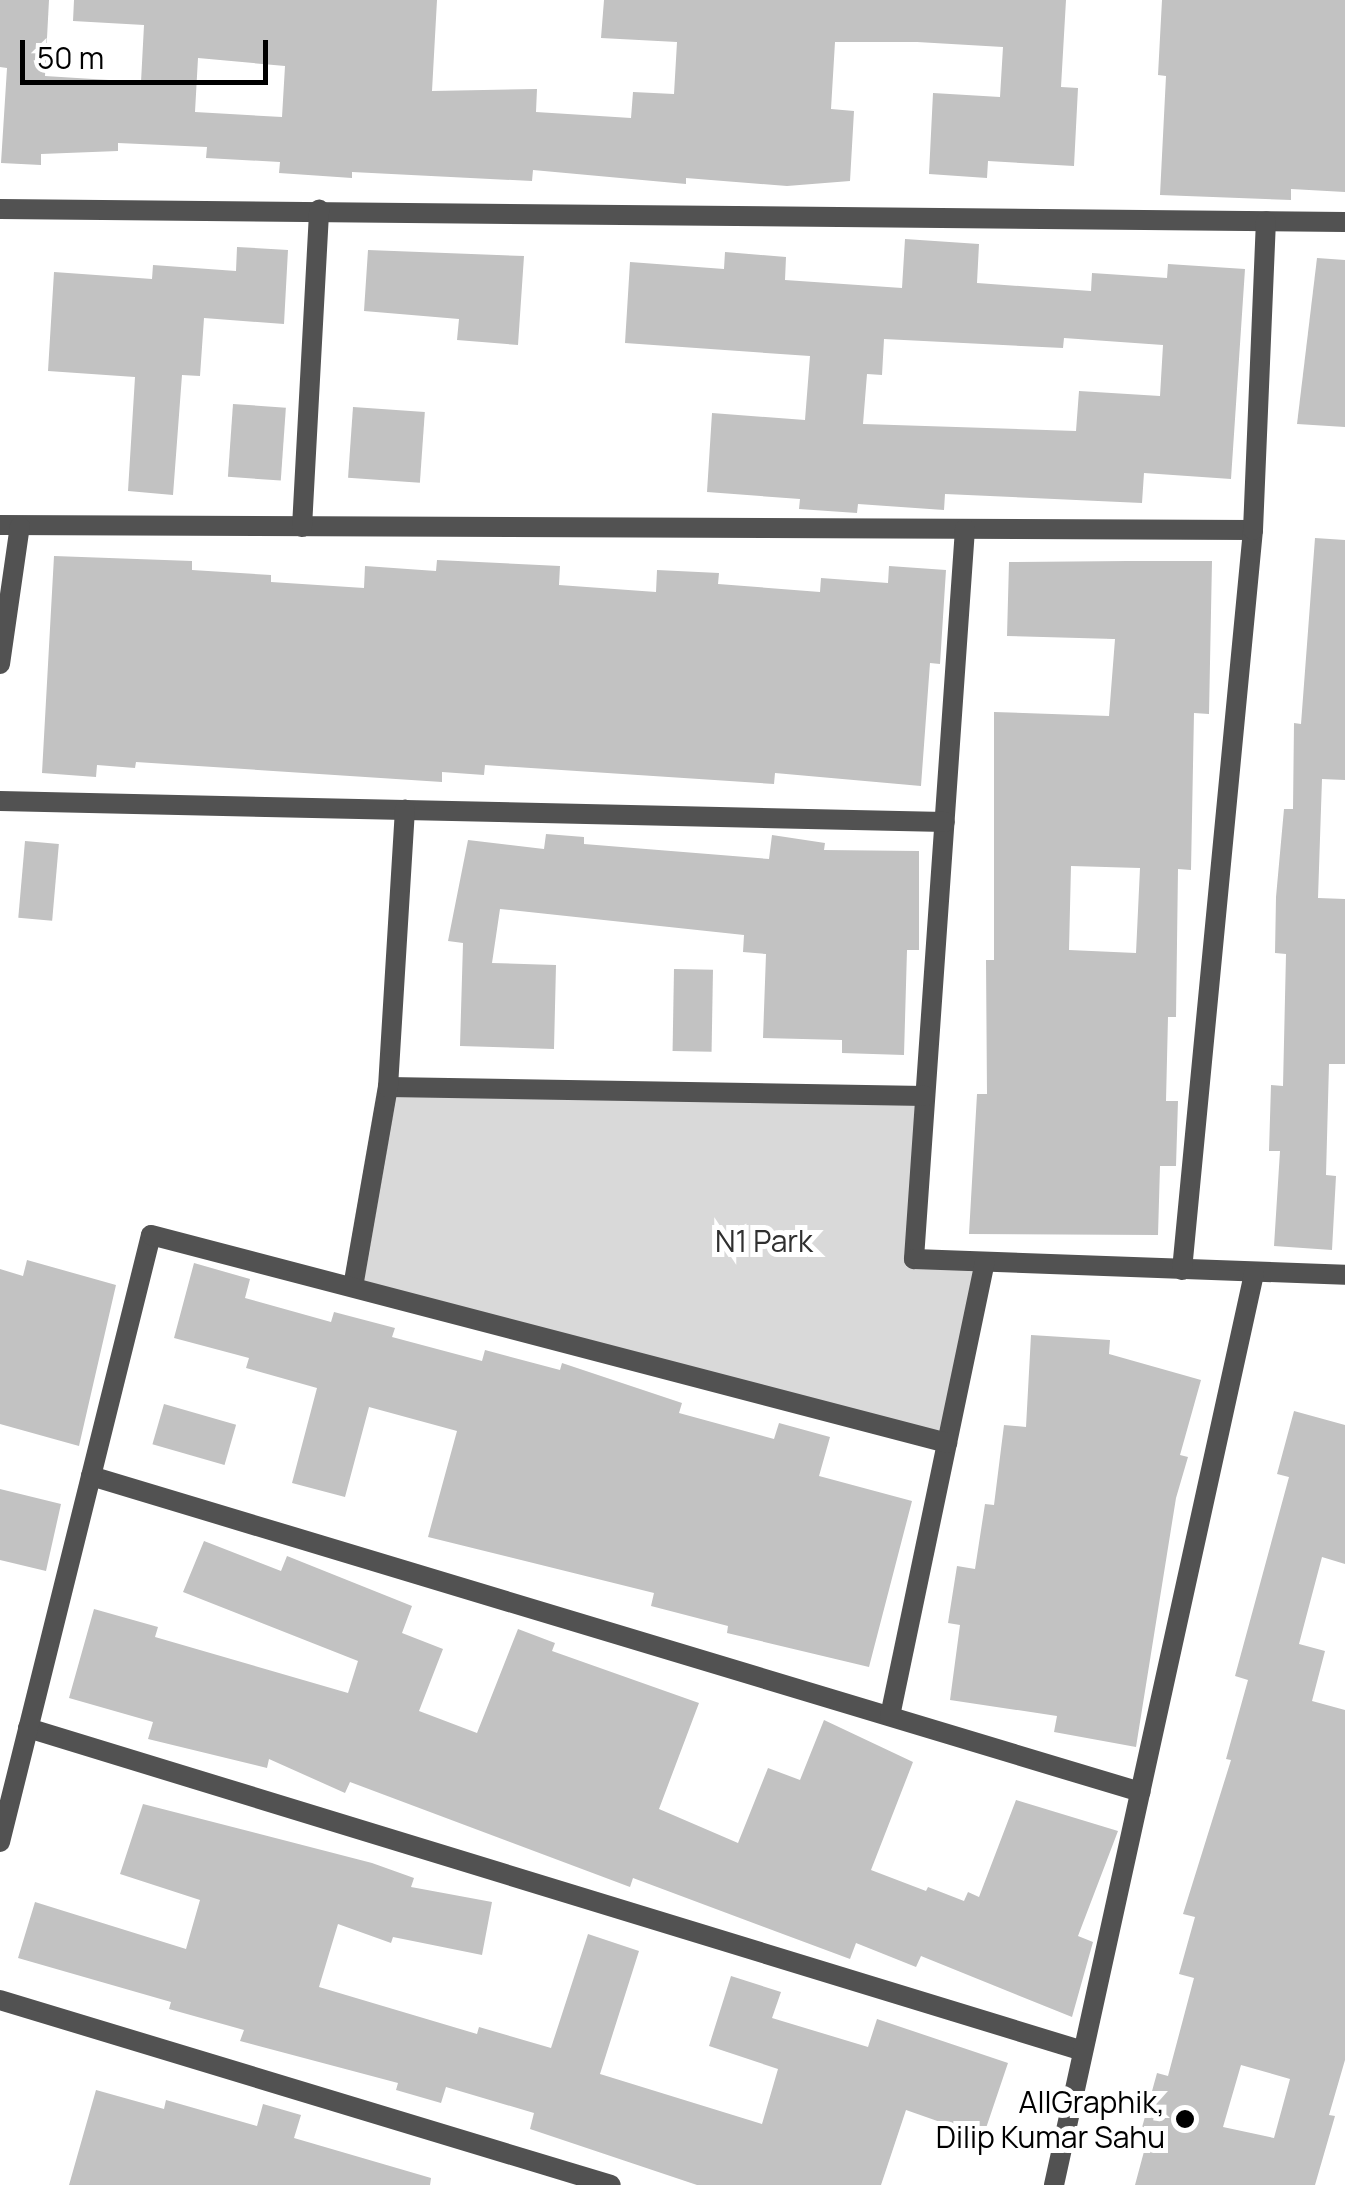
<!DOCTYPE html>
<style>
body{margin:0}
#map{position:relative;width:1345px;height:2185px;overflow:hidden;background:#fff;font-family:Manrope,sans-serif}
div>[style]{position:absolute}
.green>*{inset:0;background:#d9d9d9}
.building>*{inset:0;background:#c2c2c2;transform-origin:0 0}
.minor>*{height:20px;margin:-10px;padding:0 10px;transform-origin:10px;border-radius:10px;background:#525252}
.dots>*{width:28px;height:28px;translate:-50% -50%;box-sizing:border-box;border:5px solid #fff;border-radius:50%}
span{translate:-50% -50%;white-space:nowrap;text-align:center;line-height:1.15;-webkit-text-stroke:10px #fff;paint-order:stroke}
.park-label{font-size:30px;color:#303030}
.poi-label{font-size:30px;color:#000}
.right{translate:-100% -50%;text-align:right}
.scale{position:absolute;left:20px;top:40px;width:248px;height:45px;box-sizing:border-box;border:5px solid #000;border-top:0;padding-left:12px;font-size:30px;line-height:35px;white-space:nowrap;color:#000;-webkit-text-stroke:8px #fff;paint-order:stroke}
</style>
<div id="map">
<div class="green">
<div style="clip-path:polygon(388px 1087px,925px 1096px,914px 1258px,985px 1263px,947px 1443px,353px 1287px)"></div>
</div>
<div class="building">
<div style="clip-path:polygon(evenodd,0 0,49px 0,45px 76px,141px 82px,144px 25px,73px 21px,74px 0,437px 0,432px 91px,537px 89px,536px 112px,631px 118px,633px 92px,674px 94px,677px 42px,601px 38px,604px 0,1066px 0,1061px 87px,1078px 88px,1074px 166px,988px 161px,987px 178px,929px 174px,933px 93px,1000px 97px,1003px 47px,917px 42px,835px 42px,831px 109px,854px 111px,850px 181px,787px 186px,686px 178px,686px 184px,533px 170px,532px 181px,352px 172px,352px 178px,279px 173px,280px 162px,206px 158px,207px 147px,118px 143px,118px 151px,41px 154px,41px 165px,1px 163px,7px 68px,0 67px,0 0,198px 58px,285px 66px,282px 117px,195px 112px,198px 58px)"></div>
<div style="clip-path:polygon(1162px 0,1345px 0,1345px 192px,1291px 189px,1291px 200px,1160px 195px,1166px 76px,1158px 75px)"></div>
<div style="clip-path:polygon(evenodd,905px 239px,979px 244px,977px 283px,1091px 291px,1092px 273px,1167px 278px,1168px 264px,1245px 269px,1231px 479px,1144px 473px,1142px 503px,945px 494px,944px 510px,858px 504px,857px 513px,799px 509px,800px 499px,707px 492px,712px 413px,805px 420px,810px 356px,625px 343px,630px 262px,724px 269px,725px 252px,786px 257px,785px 280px,902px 288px,905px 239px,1064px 338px,1163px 345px,1160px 396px,1079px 391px,1076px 431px,863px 424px,867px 374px,882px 375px,884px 339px,1063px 348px,1064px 338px)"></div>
<div style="clip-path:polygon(237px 247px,288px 250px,284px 324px,204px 318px,200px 376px,182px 375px,173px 495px,128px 491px,135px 377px,48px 371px,54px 272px,152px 279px,153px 265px,236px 271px)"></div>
<div style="clip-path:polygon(368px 250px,524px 256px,518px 345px,457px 340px,459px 319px,364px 311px)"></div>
<div style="clip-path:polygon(1317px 258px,1345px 260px,1345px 427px,1297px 424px)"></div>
<div style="left:233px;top:404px;width:53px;height:73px;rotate:4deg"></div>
<div style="left:353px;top:407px;width:72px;height:71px;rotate:4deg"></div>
<div style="clip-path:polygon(1315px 538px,1345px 540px,1345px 780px,1322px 779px,1318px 898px,1345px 899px,1345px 1064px,1329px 1064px,1326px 1175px,1336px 1176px,1332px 1250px,1274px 1246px,1280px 1151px,1269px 1151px,1271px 1085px,1283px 1086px,1286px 954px,1275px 953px,1276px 897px,1284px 809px,1293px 809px,1294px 723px,1301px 724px)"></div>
<div style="clip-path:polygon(54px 556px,192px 561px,192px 570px,271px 575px,271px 582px,364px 588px,365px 566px,436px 571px,437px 560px,560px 566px,559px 585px,656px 592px,657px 570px,719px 573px,718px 584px,820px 592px,821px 578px,888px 583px,889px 566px,946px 570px,940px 664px,930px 663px,921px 786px,775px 773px,774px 784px,485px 765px,484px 775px,442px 772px,442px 782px,136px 762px,135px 768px,97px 765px,96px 777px,42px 773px)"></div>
<div style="clip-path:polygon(evenodd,1128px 561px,1212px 561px,1209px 714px,1194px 713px,1191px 870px,1178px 869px,1176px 1017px,1168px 1017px,1166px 1101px,1178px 1101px,1176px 1166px,1160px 1166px,1158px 1235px,969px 1234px,977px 1094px,987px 1094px,986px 960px,994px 960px,994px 712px,1109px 716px,1115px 639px,1007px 636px,1009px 562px,1128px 561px,1071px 866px,1140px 868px,1136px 953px,1069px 950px,1071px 866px)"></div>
<div style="clip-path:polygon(546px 834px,584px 837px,584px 844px,769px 859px,772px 835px,825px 843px,824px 850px,919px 851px,919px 950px,907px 950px,904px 1055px,842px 1053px,842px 1040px,763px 1038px,766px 954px,743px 952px,744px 935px,500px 909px,492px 963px,556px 965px,554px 1049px,460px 1046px,463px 943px,448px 941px,468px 840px,544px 849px)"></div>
<div style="left:25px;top:841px;width:34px;height:77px;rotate:5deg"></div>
<div style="left:674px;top:969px;width:39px;height:82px;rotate:1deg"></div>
<div style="clip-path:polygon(27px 1260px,116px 1285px,79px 1446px,0 1424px,0 1269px,23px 1276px)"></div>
<div style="clip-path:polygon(194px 1263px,250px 1279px,245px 1298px,331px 1322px,334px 1312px,395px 1328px,392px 1337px,482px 1361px,485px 1350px,560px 1370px,562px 1363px,682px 1403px,679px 1413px,774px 1439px,779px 1423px,830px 1437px,819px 1476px,912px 1501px,869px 1667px,727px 1633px,728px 1626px,651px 1606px,654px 1593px,428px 1537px,457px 1431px,369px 1407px,345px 1497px,292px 1483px,317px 1388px,246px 1368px,249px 1358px,174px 1338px)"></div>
<div style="clip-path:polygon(1031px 1335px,1110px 1340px,1109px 1354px,1201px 1380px,1180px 1455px,1188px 1457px,1176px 1498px,1136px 1747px,1054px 1732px,1057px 1716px,950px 1700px,960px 1625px,948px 1623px,957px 1566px,975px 1569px,985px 1504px,994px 1505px,1004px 1425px,1026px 1427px)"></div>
<div style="left:164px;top:1404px;width:75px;height:42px;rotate:16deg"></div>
<div style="clip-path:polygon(evenodd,1294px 1411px,1345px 1425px,1345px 1564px,1322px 1557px,1299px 1644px,1325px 1651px,1312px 1701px,1345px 1710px,1345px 2060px,1329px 2115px,1335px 2116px,1315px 2185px,1135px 2185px,1146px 2144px,1138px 2142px,1157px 2073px,1168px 2076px,1194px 1978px,1179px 1974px,1195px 1917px,1183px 1914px,1231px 1760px,1226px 1759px,1248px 1680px,1235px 1676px,1289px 1477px,1277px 1474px,1294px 1411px,1241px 2065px,1290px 2079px,1274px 2138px,1223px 2127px,1241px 2065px)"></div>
<div style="clip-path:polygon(0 1489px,61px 1504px,46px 1571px,0 1560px)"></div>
<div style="clip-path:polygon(204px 1541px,281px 1571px,287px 1556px,412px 1606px,402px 1633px,443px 1649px,419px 1711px,477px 1733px,518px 1629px,555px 1643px,552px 1651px,699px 1703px,659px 1809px,738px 1843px,768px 1768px,800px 1780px,824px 1720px,913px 1762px,871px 1870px,926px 1891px,928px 1887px,964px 1901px,968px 1892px,979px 1897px,1016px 1800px,1118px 1831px,1078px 1936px,1093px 1942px,1072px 2017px,921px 1956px,916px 1967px,856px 1943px,850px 1959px,633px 1878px,630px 1887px,350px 1782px,345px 1793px,269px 1759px,267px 1768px,148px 1739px,153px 1722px,69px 1698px,94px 1609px,158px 1627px,155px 1637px,348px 1693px,358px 1661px,183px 1592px)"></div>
<div style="clip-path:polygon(143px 1804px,372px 1863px,414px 1878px,411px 1887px,492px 1902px,482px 1955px,393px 1937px,391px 1943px,338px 1924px,319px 1987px,477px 2034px,479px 2027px,551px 2048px,588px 1934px,639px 1951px,600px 2074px,762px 2124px,778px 2069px,709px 2046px,731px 1976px,781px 1992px,772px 2018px,868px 2047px,877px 2019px,1008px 2063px,983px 2137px,906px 2110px,881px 2185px,697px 2185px,530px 2129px,534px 2113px,446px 2087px,441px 2103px,396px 2090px,398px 2083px,240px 2041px,244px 2030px,169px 2009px,171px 2002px,18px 1958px,35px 1902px,186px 1949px,200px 1900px,120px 1874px)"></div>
<div style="clip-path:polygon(96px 2090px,164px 2109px,166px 2100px,257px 2126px,263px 2104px,301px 2115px,294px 2138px,431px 2178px,430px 2185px,69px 2185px)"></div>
</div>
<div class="minor">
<div style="left:0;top:209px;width:1345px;rotate:0.55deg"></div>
<div style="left:0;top:525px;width:1253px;rotate:0.23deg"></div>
<div style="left:302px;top:527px;width:318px;rotate:-86.9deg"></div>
<div style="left:965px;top:529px;width:732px;rotate:94deg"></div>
<div style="left:914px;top:1259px;width:431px;rotate:2.1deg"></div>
<div style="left:0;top:664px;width:139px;rotate:-81.8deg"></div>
<div style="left:0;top:801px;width:945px;rotate:1.27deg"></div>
<div style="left:388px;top:1087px;width:537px;rotate:0.96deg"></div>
<div style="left:1182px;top:1270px;width:743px;rotate:-84.52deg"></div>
<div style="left:1253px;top:530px;width:309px;rotate:-87.6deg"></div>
<div style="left:353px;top:1287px;width:203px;rotate:-80.1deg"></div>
<div style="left:388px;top:1087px;width:278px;rotate:-86.5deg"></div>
<div style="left:91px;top:1476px;width:1096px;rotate:16.76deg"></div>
<div style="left:890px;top:1716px;width:463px;rotate:-78.2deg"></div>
<div style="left:28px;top:1728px;width:1103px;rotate:17.02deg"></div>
<div style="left:0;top:1842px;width:625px;rotate:-76.03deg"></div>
<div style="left:151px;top:1235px;width:823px;rotate:14.64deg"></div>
<div style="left:0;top:2000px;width:638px;rotate:16.85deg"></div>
<div style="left:1054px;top:2185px;width:933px;rotate:-77.62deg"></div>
</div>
<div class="dots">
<div style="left:1185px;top:2119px;background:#000"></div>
</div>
<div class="park-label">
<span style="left:764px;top:1241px">N1 Park</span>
</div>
<div class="poi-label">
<span class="right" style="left:1165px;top:2119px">AllGraphik,<br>Dilip Kumar Sahu</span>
</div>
<div class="scale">50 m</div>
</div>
